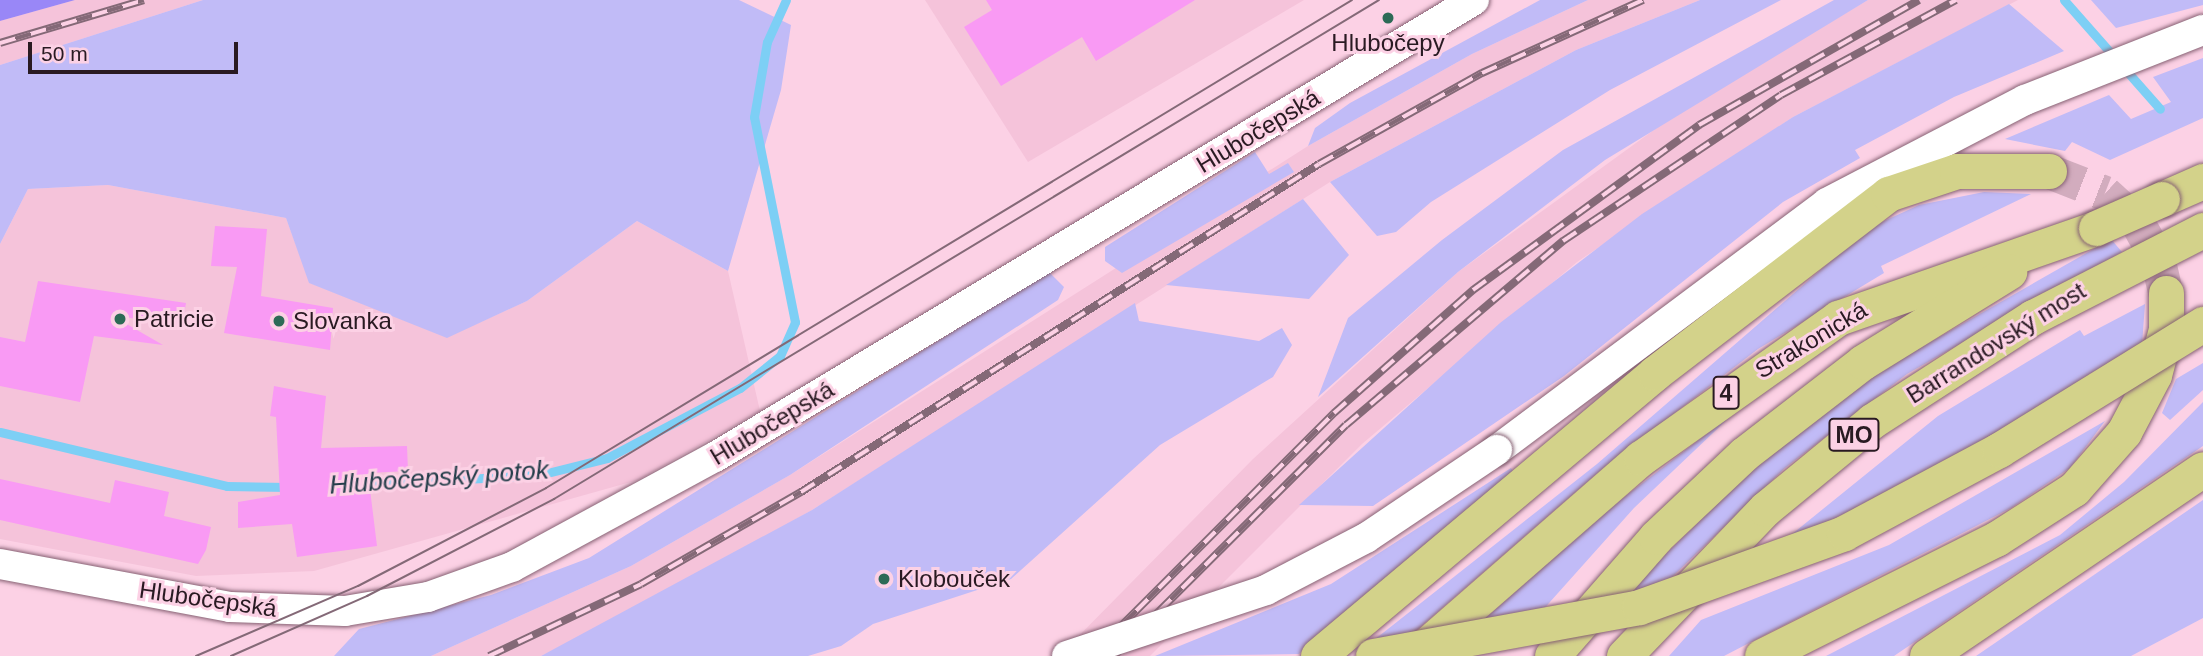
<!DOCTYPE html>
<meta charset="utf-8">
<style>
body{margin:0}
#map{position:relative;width:2203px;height:656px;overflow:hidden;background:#fcd1e5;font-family:Helvetica,sans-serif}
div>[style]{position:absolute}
.built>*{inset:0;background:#f5c3da}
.green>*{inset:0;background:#c1bbf7}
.forest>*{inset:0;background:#9987f7}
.stream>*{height:9px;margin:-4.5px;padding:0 4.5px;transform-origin:4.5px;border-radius:4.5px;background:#7dcff5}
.building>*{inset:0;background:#f99af4}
.primary-tunnel>*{height:35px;margin-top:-17.5px;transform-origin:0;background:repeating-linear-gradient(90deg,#d2acbe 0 35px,transparent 0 53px)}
.roads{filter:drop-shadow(0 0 2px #866173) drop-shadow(0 0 2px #866173)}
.secondary>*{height:30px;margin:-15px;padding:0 15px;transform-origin:15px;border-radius:15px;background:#fff}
.primary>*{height:35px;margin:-17.5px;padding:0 17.5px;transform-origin:17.5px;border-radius:17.5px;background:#d3d28a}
.tram>*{height:2px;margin:-1px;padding:0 1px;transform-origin:1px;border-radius:1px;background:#846977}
.rail>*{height:8px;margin-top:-4px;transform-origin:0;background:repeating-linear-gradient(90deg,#fcd1e5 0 16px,#846977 0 32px);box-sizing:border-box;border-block:2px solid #846977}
.bridges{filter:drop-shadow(0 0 2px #866173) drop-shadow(0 0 2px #866173)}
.secondary-bridge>*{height:30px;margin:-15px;padding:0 15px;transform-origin:15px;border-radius:15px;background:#fff}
.primary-bridge>*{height:35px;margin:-17.5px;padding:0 17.5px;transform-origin:17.5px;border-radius:17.5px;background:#d3d28a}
.dots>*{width:19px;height:19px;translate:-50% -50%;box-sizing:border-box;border:4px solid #fcd1e5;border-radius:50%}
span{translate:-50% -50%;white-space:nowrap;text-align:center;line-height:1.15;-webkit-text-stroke:6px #fcd1e5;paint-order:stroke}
.shield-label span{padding:2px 5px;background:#fcd1e5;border:2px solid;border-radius:5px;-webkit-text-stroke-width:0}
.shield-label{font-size:23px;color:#291a22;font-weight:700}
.poi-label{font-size:24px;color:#291a22}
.left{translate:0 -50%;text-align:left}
.street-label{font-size:24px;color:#291a22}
.water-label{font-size:26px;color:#243e4a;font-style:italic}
.scale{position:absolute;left:28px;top:42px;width:210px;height:32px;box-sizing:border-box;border:4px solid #291a22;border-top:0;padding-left:9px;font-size:21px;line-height:24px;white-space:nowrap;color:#291a22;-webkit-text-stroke:5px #fcd1e5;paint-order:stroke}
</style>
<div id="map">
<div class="built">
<div style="clip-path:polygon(75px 0,203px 0,0 65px,0 21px)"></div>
<div style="clip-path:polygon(925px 0,1304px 0,1028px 162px)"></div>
<div style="clip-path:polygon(1588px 0,1700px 0,1576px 50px,1330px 182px,812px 510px,651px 602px,541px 656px,431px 656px,631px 566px,790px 475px,1308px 146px,1472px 54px)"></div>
<div style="clip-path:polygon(1868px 0,2018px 0,1793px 117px,1577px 262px,1362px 444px,1150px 656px,1059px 656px,1253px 459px,1458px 272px,1687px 106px)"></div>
<div style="clip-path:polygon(108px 185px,286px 218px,310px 283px,447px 337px,527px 301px,637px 221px,728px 271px,760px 411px,638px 480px,314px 571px,196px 576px,0 539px,0 244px,28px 189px)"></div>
</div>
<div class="green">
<div style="clip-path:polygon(203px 0,739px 0,791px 25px,781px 90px,728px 271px,637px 221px,527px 301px,447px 338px,309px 283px,286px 218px,108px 185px,28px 189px,0 244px,0 65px)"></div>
<div style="clip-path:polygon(1540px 0,1588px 0,1472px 54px,1308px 146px,1315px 128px,1350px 103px)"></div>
<div style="clip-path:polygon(1700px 0,1781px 0,1610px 90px,1431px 202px,1396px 232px,1377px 236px,1330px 182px,1576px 50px)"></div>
<div style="clip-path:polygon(1834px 0,1868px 0,1605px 160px,1458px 272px,1318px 397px,1348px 318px,1442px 240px,1563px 150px)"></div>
<div style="clip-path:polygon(2091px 0,2203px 0,2203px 5px,2116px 28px)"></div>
<div style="clip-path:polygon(2009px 4px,2064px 51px,1954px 97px,1855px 150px,1860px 158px,1783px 202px,1564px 376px,1373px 506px,1299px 505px,1500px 323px,1642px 214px,1793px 117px)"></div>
<div style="clip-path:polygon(2203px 58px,2203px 118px,2110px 160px,2072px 142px,2065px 151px,2005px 139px,2109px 95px,2131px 119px,2171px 102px,2153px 77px)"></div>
<div style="clip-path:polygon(1255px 152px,1269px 174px,1288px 163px,1294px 172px,1122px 273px,1105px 261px,1105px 247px)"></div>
<div style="clip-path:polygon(1984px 192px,2031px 194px,1881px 266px,1884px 273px,1758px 349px,1602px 469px,1411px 635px,1374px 640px,1597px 464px,1869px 228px,1919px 205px)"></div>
<div style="clip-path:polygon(1303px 199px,1349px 255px,1309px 299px,1166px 285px)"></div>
<div style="clip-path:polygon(2111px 239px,2122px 252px,1907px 374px,1785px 468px,1669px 580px,1624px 595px,1762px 460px,1878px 372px)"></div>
<div style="clip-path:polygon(1049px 272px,1064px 287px,1058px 300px,790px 475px,631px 566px,431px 656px,334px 656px,359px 629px,491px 595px,589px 558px)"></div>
<div style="clip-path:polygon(1135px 303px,1139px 321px,1259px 341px,1282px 328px,1292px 345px,1273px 377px,1160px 445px,1011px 579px,873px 624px,841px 646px,808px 656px,541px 656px,812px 510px)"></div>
<div style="clip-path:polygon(2145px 304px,2142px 345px,1960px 457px,1776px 547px,1938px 416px,2080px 330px,2084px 336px)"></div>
<div style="clip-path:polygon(2203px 363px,2203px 390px,2170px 420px,2162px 413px,2176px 379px)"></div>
<div style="clip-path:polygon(2203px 402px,2203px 446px,1894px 656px,1826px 656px,2060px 535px,2124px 482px)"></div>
<div style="clip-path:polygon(1734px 413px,1634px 508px,1541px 612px,1480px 623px,1610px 508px)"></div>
<div style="clip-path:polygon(2105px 421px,2070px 468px,2011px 508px,1724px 656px,1669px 656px,1701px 620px,1889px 545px)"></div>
<div style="clip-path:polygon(1511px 468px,1517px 477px,1299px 654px,1155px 656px,1331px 584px)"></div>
<div style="clip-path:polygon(2203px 500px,2203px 618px,2131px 656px,1976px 656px)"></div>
</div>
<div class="forest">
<div style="clip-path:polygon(0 0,75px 0,0 21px)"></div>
</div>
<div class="stream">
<div style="left:2064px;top:0;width:145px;rotate:48.6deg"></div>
<div style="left:0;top:432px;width:233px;rotate:13.4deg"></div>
<div style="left:227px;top:486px;width:62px;rotate:0.9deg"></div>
<div style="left:359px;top:485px;width:180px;rotate:-3.2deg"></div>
<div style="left:539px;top:475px;width:70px;rotate:-14deg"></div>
<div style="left:607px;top:458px;width:150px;rotate:-27.8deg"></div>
<div style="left:740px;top:388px;width:51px;rotate:-38.7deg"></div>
<div style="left:780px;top:356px;width:37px;rotate:-66deg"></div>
<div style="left:795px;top:322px;width:209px;rotate:-101.3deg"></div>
<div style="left:754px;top:117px;width:76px;rotate:-80.2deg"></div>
<div style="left:767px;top:42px;width:46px;rotate:-65.7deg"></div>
</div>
<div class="building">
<div style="clip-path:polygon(986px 0,1195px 0,1096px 61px,1082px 37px,1001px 86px,964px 27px,992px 10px)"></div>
<div style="clip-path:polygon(215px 226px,267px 229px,261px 296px,333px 308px,330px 350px,224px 333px,237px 267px,211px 266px)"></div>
<div style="clip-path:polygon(38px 281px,186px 303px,182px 326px,111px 315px,163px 345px,94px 336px,80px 402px,0 386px,0 337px,25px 342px)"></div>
<div style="clip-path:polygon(274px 386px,326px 396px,321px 448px,407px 446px,408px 471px,368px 473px,377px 546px,297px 557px,292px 524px,238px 528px,238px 502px,280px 495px,276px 417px,270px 416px)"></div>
<div style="clip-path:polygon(0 479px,110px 503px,115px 480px,169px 492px,164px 516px,211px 527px,206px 550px,198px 564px,0 520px)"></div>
</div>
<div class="primary-tunnel">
<div style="left:2049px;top:171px;width:60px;rotate:21.4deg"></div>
<div style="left:2105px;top:193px;width:45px;rotate:42.3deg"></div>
<div style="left:2138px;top:223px;width:41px;rotate:60.9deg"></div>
<div style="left:2158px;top:259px;width:35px;rotate:77deg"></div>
</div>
<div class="roads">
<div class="secondary">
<div style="left:1497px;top:450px;width:412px;rotate:-36.8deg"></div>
<div style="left:1827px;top:203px;width:223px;rotate:-27.5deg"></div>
<div style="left:2025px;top:100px;width:191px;rotate:-21.5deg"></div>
<div style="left:0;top:564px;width:234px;rotate:10.6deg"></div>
<div style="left:230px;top:607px;width:115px;rotate:2deg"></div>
<div style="left:345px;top:611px;width:84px;rotate:-9.6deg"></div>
<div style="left:428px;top:597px;width:89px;rotate:-19.7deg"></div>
<div style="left:512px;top:567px;width:231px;rotate:-28.5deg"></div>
<div style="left:715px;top:457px;width:886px;rotate:-31.05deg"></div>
</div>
<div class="primary">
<div style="left:2162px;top:199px;width:45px;rotate:-23.7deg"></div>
<div style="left:1415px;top:655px;width:300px;rotate:-41.1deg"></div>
<div style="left:1641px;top:458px;width:242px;rotate:-35.4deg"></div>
<div style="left:1838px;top:318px;width:273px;rotate:-19.2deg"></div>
<div style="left:1318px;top:656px;width:440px;rotate:-40deg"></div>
<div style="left:1655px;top:373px;width:294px;rotate:-37.5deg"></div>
<div style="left:1888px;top:194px;width:73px;rotate:-18.4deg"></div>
<div style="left:1957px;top:171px;width:92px"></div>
<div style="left:1552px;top:656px;width:158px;rotate:-48.8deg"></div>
<div style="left:1656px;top:537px;width:121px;rotate:-43.3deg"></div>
<div style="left:1744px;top:454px;width:150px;rotate:-37.7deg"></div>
<div style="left:1863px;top:362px;width:172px;rotate:-31.7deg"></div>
<div style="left:1624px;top:656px;width:204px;rotate:-46.2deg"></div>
<div style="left:1765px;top:509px;width:139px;rotate:-39.4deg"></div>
<div style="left:1872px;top:421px;width:192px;rotate:-32.9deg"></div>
<div style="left:2033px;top:317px;width:191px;rotate:-27.1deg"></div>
<div style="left:1762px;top:656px;width:262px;rotate:-26.6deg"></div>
<div style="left:1996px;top:539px;width:93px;rotate:-32.7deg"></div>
<div style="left:2074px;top:489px;width:76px;rotate:-48.7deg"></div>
<div style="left:2124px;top:432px;width:64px;rotate:-62.2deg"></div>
<div style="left:2154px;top:375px;width:48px;rotate:-75.4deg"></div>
<div style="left:2166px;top:329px;width:36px;rotate:-90deg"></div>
<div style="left:1927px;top:656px;width:333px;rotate:-34.1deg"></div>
</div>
</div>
<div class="tram">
<div style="left:196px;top:656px;width:176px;rotate:-23.4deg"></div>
<div style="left:358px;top:586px;width:212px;rotate:-27.5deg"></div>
<div style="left:546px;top:488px;width:942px;rotate:-31.19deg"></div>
<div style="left:231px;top:656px;width:149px;rotate:-23.8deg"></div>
<div style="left:367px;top:596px;width:211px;rotate:-27.4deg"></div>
<div style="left:554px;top:499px;width:964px;rotate:-31.17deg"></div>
</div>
<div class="rail">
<div style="left:0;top:43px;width:150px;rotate:-16.6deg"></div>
<div style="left:489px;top:656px;width:168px;rotate:-25.3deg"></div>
<div style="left:641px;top:584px;width:185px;rotate:-29.9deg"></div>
<div style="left:801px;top:492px;width:613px;rotate:-32.34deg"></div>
<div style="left:1319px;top:164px;width:187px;rotate:-29.2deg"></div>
<div style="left:1482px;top:73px;width:177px;rotate:-24.4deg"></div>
<div style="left:1091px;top:656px;width:344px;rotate:-45deg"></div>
<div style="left:1334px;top:413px;width:186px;rotate:-41.5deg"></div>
<div style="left:1473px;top:290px;width:280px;rotate:-36.1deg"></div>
<div style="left:1699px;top:125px;width:253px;rotate:-29.6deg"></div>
<div style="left:1114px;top:656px;width:327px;rotate:-44.9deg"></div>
<div style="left:1346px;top:425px;width:285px;rotate:-40.3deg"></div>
<div style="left:1563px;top:241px;width:262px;rotate:-33.8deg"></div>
<div style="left:1781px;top:95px;width:199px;rotate:-28.5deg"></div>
</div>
<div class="bridges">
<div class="secondary-bridge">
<div style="left:1067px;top:656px;width:210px;rotate:-18.3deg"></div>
<div style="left:1266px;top:590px;width:113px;rotate:-27.5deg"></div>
<div style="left:1366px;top:538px;width:158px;rotate:-33.9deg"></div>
</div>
<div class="primary-bridge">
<div style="left:2096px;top:228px;width:72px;rotate:-23.7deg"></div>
<div style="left:1373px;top:656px;width:270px;rotate:-10.4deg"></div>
<div style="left:1639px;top:607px;width:218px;rotate:-19.8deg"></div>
<div style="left:1844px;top:533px;width:176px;rotate:-28.2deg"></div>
<div style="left:1999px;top:450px;width:240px;rotate:-31.7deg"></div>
</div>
</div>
<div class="dots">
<div style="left:1388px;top:18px;background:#2d6a56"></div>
<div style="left:120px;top:319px;background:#2d6a56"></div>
<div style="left:279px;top:321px;background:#2d6a56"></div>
<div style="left:884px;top:579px;background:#2d6a56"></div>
</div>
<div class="shield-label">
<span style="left:1726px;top:393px">4</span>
<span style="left:1854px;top:435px">MO</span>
</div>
<div class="poi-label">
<span style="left:1388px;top:43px">Hlubočepy</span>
<span class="left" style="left:134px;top:319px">Patricie</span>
<span class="left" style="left:293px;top:321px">Slovanka</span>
<span class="left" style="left:898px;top:579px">Klobouček</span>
</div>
<div class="street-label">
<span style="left:1258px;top:131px;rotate:-31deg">Hlubočepská</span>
<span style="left:1811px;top:340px;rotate:-31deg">Strakonická</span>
<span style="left:1996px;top:343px;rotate:-32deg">Barrandovský most</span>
<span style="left:772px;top:423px;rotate:-31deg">Hlubočepská</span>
<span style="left:208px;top:599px;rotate:8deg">Hlubočepská</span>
</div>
<div class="water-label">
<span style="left:439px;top:478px;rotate:-4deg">Hlubočepský potok</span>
</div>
<div class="scale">50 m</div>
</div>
